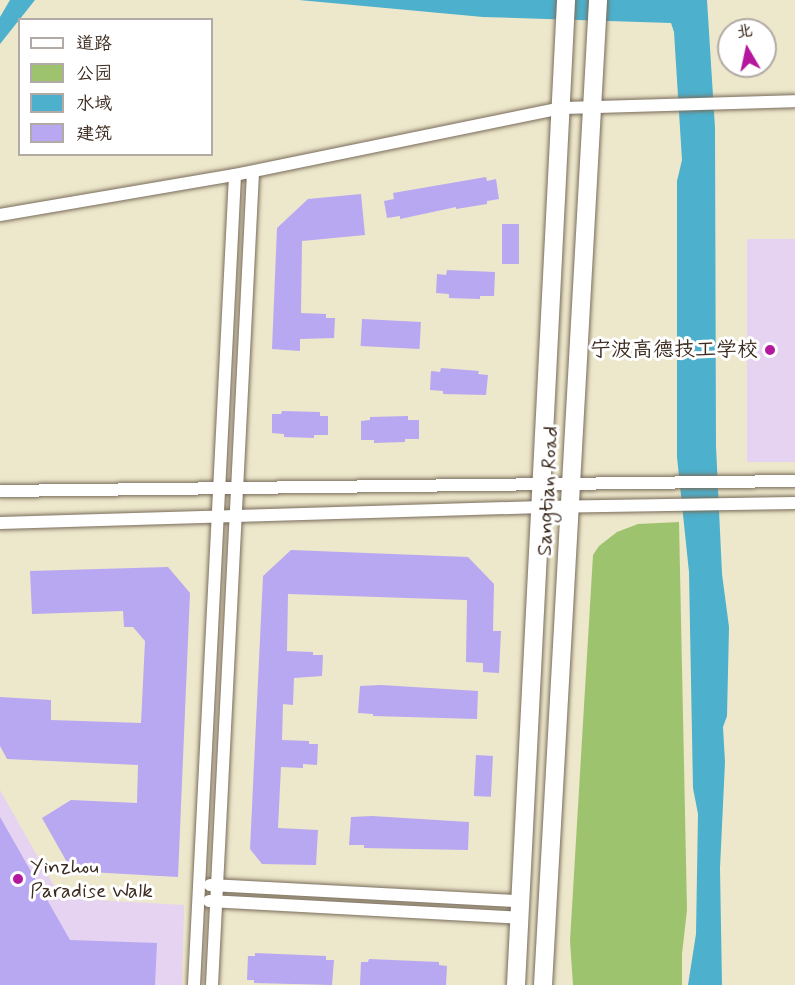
<!DOCTYPE html>
<meta charset="utf-8">
<style>
body{margin:0}
#map{position:relative;width:795px;height:985px;overflow:hidden;background:#ede7cb;font-family:Mynerve,"LXGW WenKai TC",sans-serif}
div>[style]{position:absolute}
.built>*{inset:0;background:#e5d3f1;transform-origin:0 0}
.green>*{inset:0;background:#9ec36e}
.water>*{inset:0;background:#4db0cc}
.building>*{inset:0;background:#b7a8f1;transform-origin:0 0}
.roads{filter:drop-shadow(0 0 2px #796c5b) drop-shadow(0 0 2px #796c5b)}
.street>*{height:12px;margin:-6px;padding:0 6px;transform-origin:6px;border-radius:6px;background:#fff}
.secondary>*{height:18px;margin:-9px;padding:0 9px;transform-origin:9px;border-radius:9px;background:#fff}
.dots>*{width:16px;height:16px;translate:-50% -50%;box-sizing:border-box;border:3px solid #fff;border-radius:50%}
span{translate:-50% -50%;white-space:nowrap;text-align:center;line-height:1.15;-webkit-text-stroke:6px #fff;paint-order:stroke}
.poi-label{font-size:21px;color:#3b2a1e}
.right{translate:-100% -50%;text-align:right}
.left{translate:0 -50%;text-align:left}
.street-label{font-size:21px;color:#3b2a1e}
.legend{position:absolute;left:18px;top:18px;width:195px;height:138px;box-sizing:border-box;background:#fff;border:2px solid #b1aaa5;margin:0;padding:8px 10px;list-style:none;font-size:18px;color:#3b2a1e}
.legend li{display:flex;align-items:center;gap:12px;height:30px}
.legend b{width:30px;border:2px solid #b1aaa5}
.north{position:absolute;left:717px;top:18px;width:60px;height:60px;box-sizing:border-box;background:#fff;border:2px solid #b1aaa5;border-radius:50%;rotate:351deg;font-size:16px;font-weight:700;line-height:24px;text-align:center;color:#3b2a1e}
.north::after{content:'';display:block;margin:auto;width:21px;height:27px;background:#b5179e;clip-path:polygon(50% 0,100% 100%,50% 72%,0 100%)}
</style>
<div id="map">
<div class="built">
<div style="left:747px;top:239px;width:48px;height:223px"></div>
<div style="clip-path:polygon(0 790px,61px 898px,184px 905px,182px 985px,0 985px)"></div>
</div>
<div class="green">
<div style="clip-path:polygon(679px 522px,687px 910px,682px 954px,682px 985px,573px 985px,570px 941px,593px 555px,599px 546px,617px 532px,638px 524px)"></div>
</div>
<div class="water">
<div style="clip-path:polygon(10px 0,35px 0,0 44px,0 17px)"></div>
<div style="clip-path:polygon(299px 0,707px 0,715px 128px,716px 446px,722px 574px,729px 627px,727px 716px,723px 727px,725px 762px,720px 868px,722px 985px,688px 985px,696px 934px,698px 814px,693px 788px,689px 572px,677px 457px,677px 181px,682px 160px,674px 32px,671px 23px,483px 17px)"></div>
</div>
<div class="building">
<div style="clip-path:polygon(486px 177px,487px 181px,496px 179px,499px 199px,487px 201px,487px 204px,456px 209px,456px 207px,400px 219px,400px 216px,387px 218px,384px 201px,394px 199px,393px 193px)"></div>
<div style="clip-path:polygon(361px 194px,365px 235px,302px 241px,301px 313px,326px 314px,326px 318px,335px 318px,334px 338px,300px 339px,300px 351px,272px 349px,277px 228px,308px 199px)"></div>
<div style="left:502px;top:224px;width:17px;height:40px"></div>
<div style="clip-path:polygon(447px 270px,495px 272px,494px 296px,480px 296px,480px 299px,449px 298px,449px 294px,436px 293px,437px 274px,446px 275px)"></div>
<div style="left:362px;top:319px;width:59px;height:27px;rotate:3deg"></div>
<div style="clip-path:polygon(441px 368px,479px 371px,478px 374px,488px 375px,486px 395px,443px 394px,443px 391px,430px 390px,431px 371px,440px 372px)"></div>
<div style="clip-path:polygon(282px 411px,320px 412px,320px 416px,328px 416px,328px 435px,314px 435px,314px 438px,284px 437px,284px 434px,272px 433px,272px 414px,281px 414px)"></div>
<div style="clip-path:polygon(408px 416px,408px 420px,419px 420px,419px 439px,405px 439px,405px 442px,374px 443px,374px 440px,361px 440px,361px 421px,370px 420px,370px 417px)"></div>
<div style="clip-path:polygon(291px 550px,468px 557px,494px 584px,493px 631px,501px 631px,499px 673px,483px 672px,483px 663px,466px 662px,467px 600px,288px 594px,287px 651px,313px 652px,313px 655px,323px 655px,322px 676px,294px 678px,293px 705px,283px 704px,282px 740px,309px 741px,309px 744px,318px 744px,317px 765px,303px 764px,303px 768px,281px 767px,278px 828px,318px 830px,316px 865px,262px 864px,250px 849px,263px 576px)"></div>
<div style="clip-path:polygon(168px 567px,190px 593px,178px 877px,72px 871px,42px 818px,71px 800px,137px 803px,138px 765px,7px 759px,0 746px,0 697px,51px 700px,51px 720px,141px 723px,145px 641px,133px 627px,124px 627px,123px 611px,32px 614px,30px 571px)"></div>
<div style="clip-path:polygon(381px 685px,478px 691px,477px 719px,373px 716px,373px 714px,358px 713px,360px 686px)"></div>
<div style="left:476px;top:755px;width:17px;height:41px;rotate:3deg"></div>
<div style="clip-path:polygon(372px 816px,469px 822px,468px 850px,364px 848px,364px 845px,349px 845px,351px 817px)"></div>
<div style="clip-path:polygon(0 817px,70px 940px,157px 943px,155px 985px,0 985px)"></div>
<div style="clip-path:polygon(255px 953px,326px 956px,326px 960px,334px 960px,332px 985px,254px 983px,254px 980px,247px 980px,248px 956px,255px 956px)"></div>
<div style="clip-path:polygon(369px 959px,439px 962px,439px 965px,447px 966px,446px 985px,360px 985px,361px 962px,368px 962px)"></div>
</div>
<div class="roads">
<div class="street">
<div style="left:0;top:215px;width:238px;rotate:-9.7deg"></div>
<div style="left:235px;top:175px;width:333px;rotate:-11.6deg"></div>
<div style="left:561px;top:108px;width:234px;rotate:-1.7deg"></div>
<div style="left:0;top:491px;width:795px;rotate:-0.72deg"></div>
<div style="left:0;top:523px;width:541px;rotate:-1.69deg"></div>
<div style="left:541px;top:507px;width:254px;rotate:-0.9deg"></div>
<div style="left:210px;top:885px;width:310px;rotate:3deg"></div>
<div style="left:209px;top:901px;width:311px;rotate:3.1deg"></div>
<div style="left:194px;top:985px;width:811px;rotate:-87.1deg"></div>
<div style="left:212px;top:985px;width:814px;rotate:-87.11deg"></div>
</div>
<div class="secondary">
<div style="left:516px;top:985px;width:986px;rotate:-87.09deg"></div>
<div style="left:543px;top:985px;width:987px;rotate:-86.8deg"></div>
</div>
</div>
<div class="dots">
<div style="left:770px;top:350px;background:#b5179e"></div>
<div style="left:18px;top:879px;background:#b5179e"></div>
</div>
<div class="poi-label">
<span class="right" style="left:758px;top:350px">宁波高德技工学校</span>
<span class="left" style="left:30px;top:879px">Yinzhou<br>Paradise Walk</span>
</div>
<div class="street-label">
<span style="left:548px;top:491px;rotate:-87deg">Sangtian Road</span>
</div>
<ul class="legend">
<li><b style="height:8px;background:#fff"></b>道路</li>
<li><b style="height:16px;background:#9ec36e"></b>公园</li>
<li><b style="height:16px;background:#4db0cc"></b>水域</li>
<li><b style="height:16px;background:#b7a8f1"></b>建筑</li>
</ul>
<div class="north">北</div>
</div>
